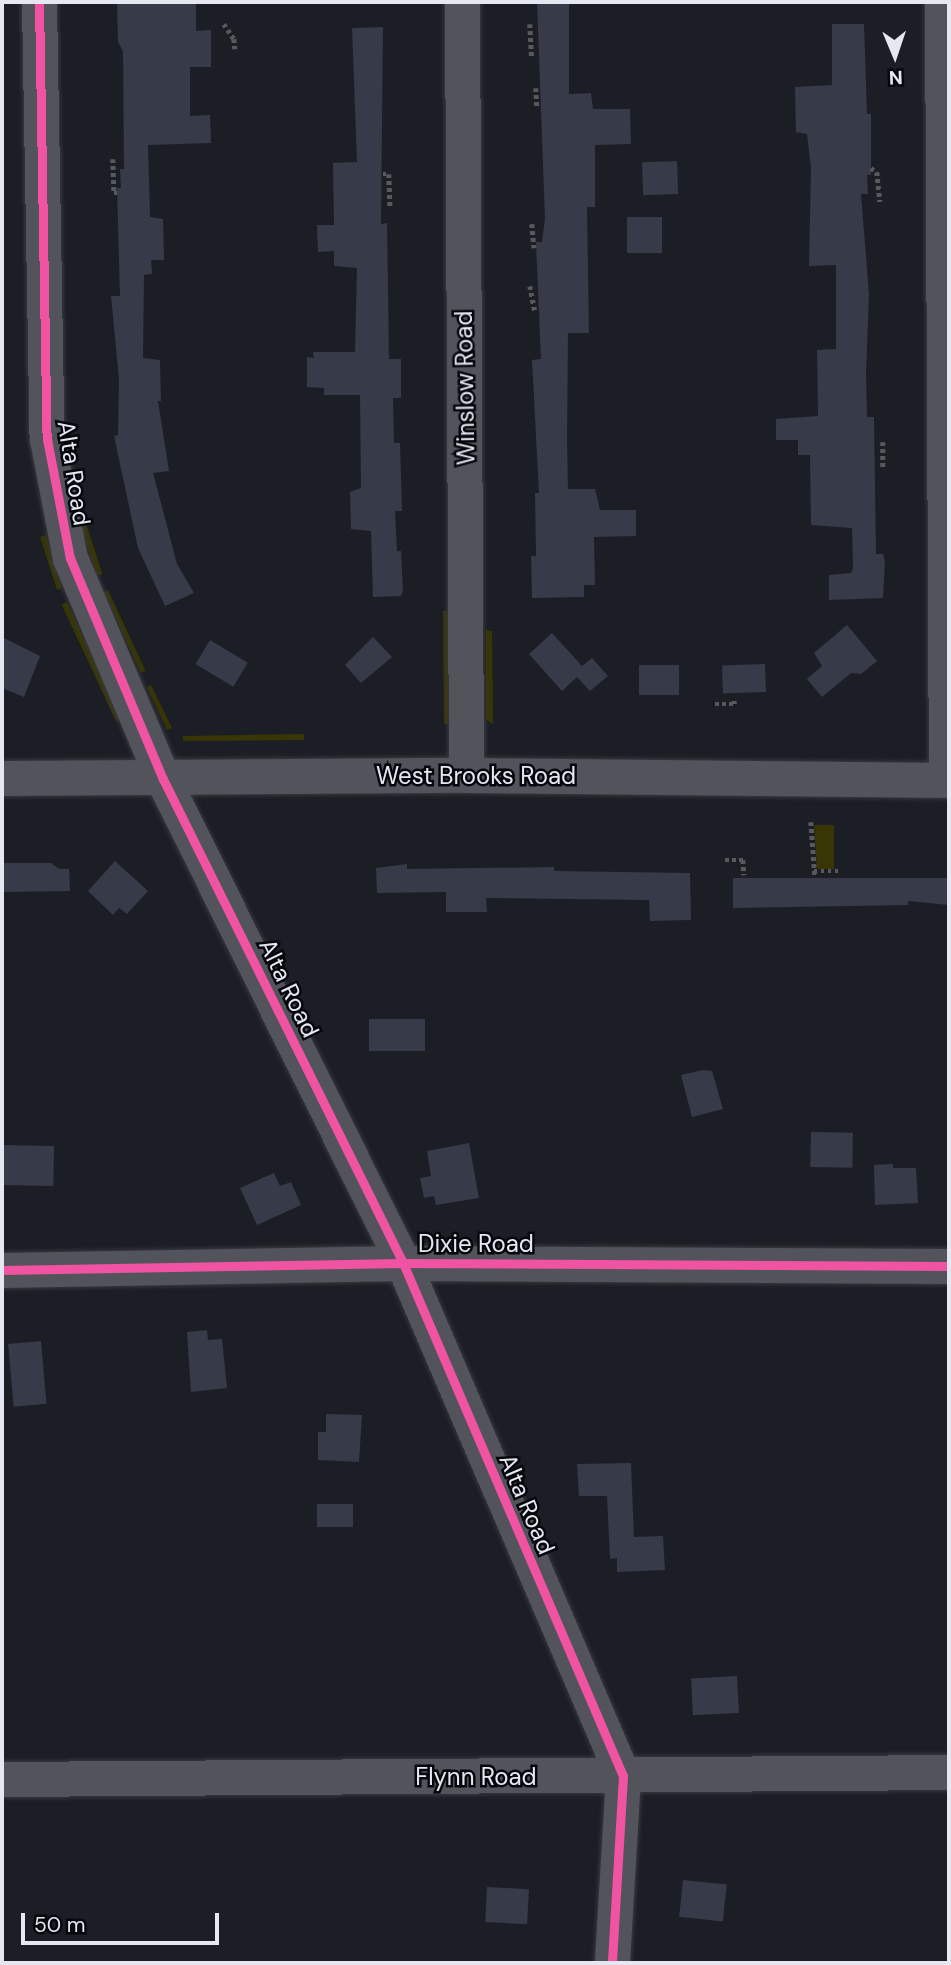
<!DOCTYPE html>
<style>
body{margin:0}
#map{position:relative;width:951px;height:1965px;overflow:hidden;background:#1c1e25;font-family:"DM Sans",sans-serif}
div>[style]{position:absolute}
.green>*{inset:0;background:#393605;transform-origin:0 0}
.building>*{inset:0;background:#373a48;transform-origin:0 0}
.path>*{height:4.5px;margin-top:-2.25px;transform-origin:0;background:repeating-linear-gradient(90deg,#57595d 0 3.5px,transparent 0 7px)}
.roads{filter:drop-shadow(0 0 2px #38393f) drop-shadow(0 0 2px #38393f)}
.minor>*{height:35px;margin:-17.5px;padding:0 17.5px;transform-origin:17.5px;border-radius:17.5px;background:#53545b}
.cycleway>*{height:9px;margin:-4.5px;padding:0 4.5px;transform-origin:4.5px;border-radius:4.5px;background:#f153a3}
span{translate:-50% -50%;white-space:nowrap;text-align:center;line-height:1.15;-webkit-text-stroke:5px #06070d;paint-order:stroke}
.street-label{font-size:24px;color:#e5e8f1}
.frame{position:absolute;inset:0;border:4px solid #e5e8f1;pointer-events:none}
.north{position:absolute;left:860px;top:21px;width:70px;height:70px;-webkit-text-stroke:5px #06070d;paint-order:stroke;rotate:178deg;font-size:19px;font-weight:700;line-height:28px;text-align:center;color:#e5e8f1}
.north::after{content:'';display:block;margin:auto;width:24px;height:32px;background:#e5e8f1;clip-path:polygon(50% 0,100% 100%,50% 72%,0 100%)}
.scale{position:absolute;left:21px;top:1913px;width:198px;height:32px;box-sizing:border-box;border:4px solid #e5e8f1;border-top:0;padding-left:9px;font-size:21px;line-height:24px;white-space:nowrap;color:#e5e8f1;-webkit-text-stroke:5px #06070d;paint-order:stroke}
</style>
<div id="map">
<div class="green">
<div style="left:83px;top:514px;width:63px;height:6px;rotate:72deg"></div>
<div style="clip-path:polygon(46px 535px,62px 588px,57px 590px,40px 537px)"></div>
<div style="left:108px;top:590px;width:89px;height:5px;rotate:65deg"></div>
<div style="left:67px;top:602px;width:129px;height:6px;rotate:65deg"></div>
<div style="clip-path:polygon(443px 611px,449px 611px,451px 724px,444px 724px)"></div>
<div style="clip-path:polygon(486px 630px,492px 631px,493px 724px,486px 720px)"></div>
<div style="clip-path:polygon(151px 685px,172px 728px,167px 730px,147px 687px)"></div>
<div style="clip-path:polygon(304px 734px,304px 740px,183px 741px,183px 736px)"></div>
<div style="clip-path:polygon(814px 825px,834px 825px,834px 869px,817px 869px)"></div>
</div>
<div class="building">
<div style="clip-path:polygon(117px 2px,196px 2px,196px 31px,211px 30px,211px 67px,190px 67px,190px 116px,210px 115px,211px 143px,148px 145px,150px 217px,163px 219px,164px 260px,151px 260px,152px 274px,144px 275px,143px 358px,160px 360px,161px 401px,158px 401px,169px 471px,153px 473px,177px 564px,194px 593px,165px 606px,138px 548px,114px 436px,118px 435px,119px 380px,111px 296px,120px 296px,117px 188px,121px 188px,120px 169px,124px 169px,123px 51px,118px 42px)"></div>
<div style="clip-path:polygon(537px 2px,569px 2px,569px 94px,591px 93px,593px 109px,630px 109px,631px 144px,595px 145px,595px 207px,587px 207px,589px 333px,568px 333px,567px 442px,568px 489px,595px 489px,600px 510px,636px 510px,636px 536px,594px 537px,595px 585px,584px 585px,584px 597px,532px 598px,531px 556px,536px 556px,535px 493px,539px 493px,532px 360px,541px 359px,536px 242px,542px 242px,545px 219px)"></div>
<div style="clip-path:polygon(832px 24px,864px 24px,867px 114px,871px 114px,871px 175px,867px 175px,868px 194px,861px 194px,869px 294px,866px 373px,867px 417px,874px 417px,876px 554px,883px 554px,885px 561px,883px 598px,829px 600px,829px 575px,851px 573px,853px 568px,852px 528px,811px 525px,810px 455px,798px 455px,798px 440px,776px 440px,776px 419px,818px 416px,817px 350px,836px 349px,836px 265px,809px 266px,811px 168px,807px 134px,796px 132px,795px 87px,832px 85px)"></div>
<div style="clip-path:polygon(383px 27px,381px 224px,387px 223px,389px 359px,401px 359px,401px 398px,393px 398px,394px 443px,400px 443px,402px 511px,395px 511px,397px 551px,401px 551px,403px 590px,401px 596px,373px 597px,371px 531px,351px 529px,350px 492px,361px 488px,360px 395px,324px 395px,324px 388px,307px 387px,307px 357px,314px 358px,313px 352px,355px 352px,357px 268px,334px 266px,334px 251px,318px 252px,317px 225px,334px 225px,333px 163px,357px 162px,352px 28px)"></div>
<div style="left:677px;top:161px;width:33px;height:35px;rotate:88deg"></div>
<div style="left:627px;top:217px;width:35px;height:36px"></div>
<div style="clip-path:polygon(847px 625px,877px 661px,861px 674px,851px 673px,822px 697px,807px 679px,822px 666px,814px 653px)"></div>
<div style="clip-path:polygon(552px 633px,582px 666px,592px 658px,608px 676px,590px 691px,577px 677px,562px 691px,529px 654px)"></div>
<div style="clip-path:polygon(2px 637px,40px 656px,24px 697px,2px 688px)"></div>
<div style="clip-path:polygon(373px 637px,392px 657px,361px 683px,345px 665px)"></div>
<div style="left:210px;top:640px;width:44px;height:28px;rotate:31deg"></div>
<div style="left:765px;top:664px;width:28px;height:43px;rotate:88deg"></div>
<div style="left:639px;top:665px;width:40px;height:30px"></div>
<div style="clip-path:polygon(115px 861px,148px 891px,127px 914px,119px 908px,113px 915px,88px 891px)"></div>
<div style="clip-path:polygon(2px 863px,51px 863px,59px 869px,69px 869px,70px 891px,2px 892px)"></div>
<div style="clip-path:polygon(407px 864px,407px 869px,554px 867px,554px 871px,690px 873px,691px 920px,650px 921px,649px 900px,486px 898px,487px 912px,446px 912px,446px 892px,377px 893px,376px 868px)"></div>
<div style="clip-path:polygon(733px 878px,949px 878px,949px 905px,908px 901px,908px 905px,733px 908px)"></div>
<div style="left:425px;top:1019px;width:32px;height:56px;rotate:90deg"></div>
<div style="clip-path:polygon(703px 1070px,712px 1071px,723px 1109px,692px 1117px,681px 1075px)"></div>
<div style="left:811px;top:1132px;width:42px;height:35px;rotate:1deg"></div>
<div style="clip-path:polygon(469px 1143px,479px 1198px,436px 1205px,434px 1196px,424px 1198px,420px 1178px,431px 1176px,427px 1151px)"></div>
<div style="left:2px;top:1145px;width:52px;height:40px;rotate:1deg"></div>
<div style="clip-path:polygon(893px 1164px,893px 1168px,916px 1168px,918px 1203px,875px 1205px,874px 1165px)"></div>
<div style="clip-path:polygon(274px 1173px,280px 1186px,291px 1182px,301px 1205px,257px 1225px,240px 1188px)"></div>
<div style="clip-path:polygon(207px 1330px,208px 1340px,222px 1339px,227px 1388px,191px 1392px,187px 1332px)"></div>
<div style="left:41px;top:1341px;width:63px;height:33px;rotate:85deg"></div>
<div style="clip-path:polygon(326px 1414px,362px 1415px,359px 1462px,318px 1460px,318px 1432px,326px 1432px)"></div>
<div style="clip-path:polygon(631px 1463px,634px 1537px,663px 1536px,665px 1570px,617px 1572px,617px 1558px,610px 1559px,607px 1496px,579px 1496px,577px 1464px)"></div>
<div style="left:317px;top:1504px;width:36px;height:23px"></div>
<div style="left:737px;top:1676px;width:37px;height:46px;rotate:87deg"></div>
<div style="left:683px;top:1880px;width:44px;height:37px;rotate:6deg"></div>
<div style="left:487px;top:1887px;width:42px;height:35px;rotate:3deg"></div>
</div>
<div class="path">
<div style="left:224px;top:24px;width:18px;rotate:56deg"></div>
<div style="left:234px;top:39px;width:10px;rotate:84deg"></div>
<div style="left:530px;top:24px;width:34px;rotate:87deg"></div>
<div style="left:536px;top:88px;width:20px;rotate:87deg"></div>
<div style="left:113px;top:159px;width:34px;rotate:88deg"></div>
<div style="left:114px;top:193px;width:3px"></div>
<div style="left:871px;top:168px;width:7px;rotate:34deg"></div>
<div style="left:877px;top:172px;width:30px;rotate:84deg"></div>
<div style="left:383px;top:174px;width:6px"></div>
<div style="left:389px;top:174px;width:34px;rotate:88deg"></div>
<div style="left:532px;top:224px;width:24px;rotate:85deg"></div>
<div style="left:530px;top:286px;width:25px;rotate:79deg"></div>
<div style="left:883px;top:442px;width:26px;rotate:90deg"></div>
<div style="left:715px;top:704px;width:19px"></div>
<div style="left:734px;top:704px;width:5px;rotate:-90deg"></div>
<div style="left:811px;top:822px;width:53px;rotate:85.7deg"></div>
<div style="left:725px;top:860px;width:18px"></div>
<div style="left:743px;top:860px;width:15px;rotate:86deg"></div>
<div style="left:814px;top:871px;width:27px"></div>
</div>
<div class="roads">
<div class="minor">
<div style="left:39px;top:2px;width:437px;rotate:89deg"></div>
<div style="left:47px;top:439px;width:121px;rotate:79.1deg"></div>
<div style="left:70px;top:558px;width:240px;rotate:67.2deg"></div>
<div style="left:163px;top:779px;width:540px;rotate:63.62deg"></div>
<div style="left:403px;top:1263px;width:558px;rotate:66.79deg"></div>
<div style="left:623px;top:1776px;width:187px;rotate:93.4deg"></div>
<div style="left:462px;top:2px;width:773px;rotate:89.7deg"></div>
<div style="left:942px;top:2px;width:778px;rotate:89.71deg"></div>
<div style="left:2px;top:778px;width:464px;rotate:-0.4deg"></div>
<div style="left:466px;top:775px;width:483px;rotate:0.6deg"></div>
<div style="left:2px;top:1270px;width:401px;rotate:-1deg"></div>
<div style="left:403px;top:1263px;width:546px;rotate:0.31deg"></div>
<div style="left:2px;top:1779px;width:947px;rotate:-0.42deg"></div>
</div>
</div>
<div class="cycleway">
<div style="left:39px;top:2px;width:437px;rotate:89deg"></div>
<div style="left:47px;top:439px;width:121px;rotate:79.1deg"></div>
<div style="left:70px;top:558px;width:240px;rotate:67.2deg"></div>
<div style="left:163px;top:779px;width:540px;rotate:63.62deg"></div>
<div style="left:403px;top:1263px;width:558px;rotate:66.79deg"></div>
<div style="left:623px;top:1776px;width:187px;rotate:93.4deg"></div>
<div style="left:2px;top:1270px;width:401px;rotate:-1deg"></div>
<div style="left:403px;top:1263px;width:546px;rotate:0.31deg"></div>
</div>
<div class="street-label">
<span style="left:465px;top:388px;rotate:-91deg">Winslow Road</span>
<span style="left:74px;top:473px;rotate:81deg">Alta Road</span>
<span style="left:476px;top:776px">West Brooks Road</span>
<span style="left:289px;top:988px;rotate:64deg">Alta Road</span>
<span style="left:476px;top:1244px">Dixie Road</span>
<span style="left:527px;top:1504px;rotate:67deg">Alta Road</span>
<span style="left:476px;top:1777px">Flynn Road</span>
</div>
<div class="frame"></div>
<div class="north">N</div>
<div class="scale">50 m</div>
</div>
